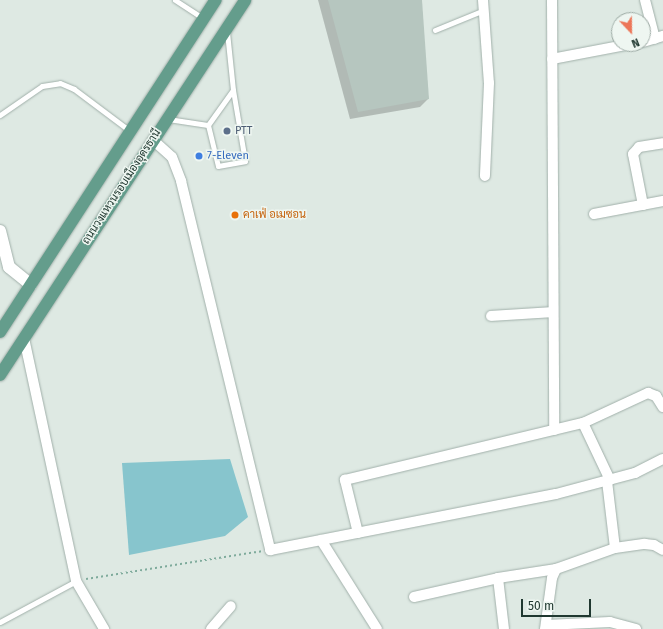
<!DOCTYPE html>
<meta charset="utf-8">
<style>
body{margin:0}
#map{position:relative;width:663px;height:629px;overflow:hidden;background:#dee9e3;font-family:"Fira Sans",Sarabun,sans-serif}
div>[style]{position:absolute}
.water>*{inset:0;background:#87c5cd}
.shadow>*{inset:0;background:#0003}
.building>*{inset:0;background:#b6c6bf}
.path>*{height:1.5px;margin-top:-0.75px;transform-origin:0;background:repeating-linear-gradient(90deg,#7fab9c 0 2px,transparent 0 5px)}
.roads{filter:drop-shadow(0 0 1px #a1b0aa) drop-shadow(0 0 1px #a1b0aa)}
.lane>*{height:5px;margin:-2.5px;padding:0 2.5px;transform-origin:2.5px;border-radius:2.5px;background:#fff}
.street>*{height:10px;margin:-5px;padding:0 5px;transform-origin:5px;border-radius:5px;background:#fff}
.secondary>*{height:12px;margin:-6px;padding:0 6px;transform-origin:6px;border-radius:6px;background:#fff}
.primary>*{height:12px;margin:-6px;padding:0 6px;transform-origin:6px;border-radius:6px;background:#649d8c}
.dots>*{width:11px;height:11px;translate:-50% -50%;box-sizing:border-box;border:2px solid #eef6f1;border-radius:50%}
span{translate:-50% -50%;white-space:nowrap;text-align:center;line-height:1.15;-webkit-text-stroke:3px #eef6f1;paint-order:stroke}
.service-label{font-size:11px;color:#4e5e75}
.left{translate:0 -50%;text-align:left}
.shop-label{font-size:11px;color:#366cbe}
.street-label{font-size:11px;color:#203830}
.food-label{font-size:11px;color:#c56008}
.north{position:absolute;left:611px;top:12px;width:40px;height:40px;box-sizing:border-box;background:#eef6f1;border:1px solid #9caaa4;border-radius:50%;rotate:158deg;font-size:11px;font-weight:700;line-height:16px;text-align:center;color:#203830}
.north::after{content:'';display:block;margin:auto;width:14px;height:18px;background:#ec7659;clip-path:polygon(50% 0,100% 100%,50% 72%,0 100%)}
.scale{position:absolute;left:521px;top:599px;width:70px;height:18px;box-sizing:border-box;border:2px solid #203830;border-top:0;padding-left:5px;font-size:12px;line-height:14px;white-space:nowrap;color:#203830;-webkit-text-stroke:3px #eef6f1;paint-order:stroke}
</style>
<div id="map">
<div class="water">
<div style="clip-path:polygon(230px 459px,248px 517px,225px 536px,129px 555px,122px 463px)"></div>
</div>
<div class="shadow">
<div style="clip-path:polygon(318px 0,421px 0,428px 99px,420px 107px,350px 119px)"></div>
</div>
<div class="building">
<div style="clip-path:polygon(328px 0,422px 0,429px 99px,358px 112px)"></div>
</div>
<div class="path">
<div style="left:86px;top:579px;width:178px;rotate:-9deg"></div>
</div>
<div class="roads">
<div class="lane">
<div style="left:175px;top:0;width:35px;rotate:33deg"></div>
<div style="left:435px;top:30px;width:53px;rotate:-22.2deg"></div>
<div style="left:0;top:115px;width:51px;rotate:-34.6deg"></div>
<div style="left:42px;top:86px;width:18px;rotate:-9deg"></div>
<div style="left:60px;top:83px;width:15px;rotate:23deg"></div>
<div style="left:74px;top:89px;width:70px;rotate:36.9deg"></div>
<div style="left:168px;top:119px;width:40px;rotate:8.5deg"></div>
<div style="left:208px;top:125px;width:43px;rotate:-54.5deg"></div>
<div style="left:233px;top:90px;width:58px;rotate:-95.9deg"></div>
<div style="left:208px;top:125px;width:42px;rotate:76.3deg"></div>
<div style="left:218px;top:166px;width:27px;rotate:-10deg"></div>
<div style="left:245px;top:161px;width:72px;rotate:-99.6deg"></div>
<div style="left:0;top:622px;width:86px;rotate:-28.3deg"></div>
</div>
<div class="street">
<div style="left:483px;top:0;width:83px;rotate:85.9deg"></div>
<div style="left:489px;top:83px;width:93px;rotate:92.5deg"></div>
<div style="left:552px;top:0;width:430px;rotate:89.7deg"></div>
<div style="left:645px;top:0;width:40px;rotate:75.6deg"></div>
<div style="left:643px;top:42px;width:21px;rotate:-17deg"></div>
<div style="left:552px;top:59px;width:80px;rotate:-10.8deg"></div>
<div style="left:153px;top:140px;width:25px;rotate:42deg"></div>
<div style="left:172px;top:157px;width:26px;rotate:69deg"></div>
<div style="left:181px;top:181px;width:380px;rotate:76.4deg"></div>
<div style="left:270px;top:550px;width:291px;rotate:-11.1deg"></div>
<div style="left:556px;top:494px;width:82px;rotate:-14.9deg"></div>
<div style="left:635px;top:473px;width:31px;rotate:-27deg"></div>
<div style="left:643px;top:205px;width:52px;rotate:-101.1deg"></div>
<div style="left:633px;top:154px;width:9px;rotate:-49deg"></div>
<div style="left:639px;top:147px;width:24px;rotate:-9deg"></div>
<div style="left:594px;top:214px;width:70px;rotate:-10.7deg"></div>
<div style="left:491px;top:316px;width:62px;rotate:-3.7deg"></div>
<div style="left:24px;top:338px;width:249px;rotate:77.9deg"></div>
<div style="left:76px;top:581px;width:56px;rotate:59.7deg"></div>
<div style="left:583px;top:423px;width:63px;rotate:64.7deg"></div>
<div style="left:607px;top:481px;width:67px;rotate:83.2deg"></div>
<div style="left:358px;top:533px;width:55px;rotate:-103.8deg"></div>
<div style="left:345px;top:480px;width:245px;rotate:-13.5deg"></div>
<div style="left:583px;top:423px;width:72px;rotate:-24.8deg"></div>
<div style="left:648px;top:393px;width:9px;rotate:21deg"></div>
<div style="left:656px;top:396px;width:13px;rotate:58deg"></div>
<div style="left:321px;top:540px;width:105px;rotate:57.8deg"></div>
<div style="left:498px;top:578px;width:51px;rotate:83.3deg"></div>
<div style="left:414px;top:597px;width:86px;rotate:-12.7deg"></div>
<div style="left:498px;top:578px;width:59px;rotate:-8.8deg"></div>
<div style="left:556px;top:569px;width:63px;rotate:-19.6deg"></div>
<div style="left:615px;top:548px;width:30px;rotate:-8deg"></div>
<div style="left:645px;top:544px;width:9px;rotate:6deg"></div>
<div style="left:654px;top:545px;width:10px;rotate:29deg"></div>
<div style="left:546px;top:625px;width:64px;rotate:-2.7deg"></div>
<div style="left:610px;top:622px;width:27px;rotate:15deg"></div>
<div style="left:211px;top:629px;width:30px;rotate:-49deg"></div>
<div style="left:545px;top:629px;width:51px;rotate:-82.2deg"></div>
<div style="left:552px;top:578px;width:10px;rotate:-66deg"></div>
</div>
<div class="secondary">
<div style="left:0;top:231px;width:37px;rotate:76deg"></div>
<div style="left:9px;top:267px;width:28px;rotate:39deg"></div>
</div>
<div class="primary">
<div style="left:0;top:332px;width:396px;rotate:-57deg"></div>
<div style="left:0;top:375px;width:448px;rotate:-56.8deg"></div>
</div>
</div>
<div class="dots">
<div style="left:227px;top:131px;background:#5c6f8a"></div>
<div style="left:199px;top:156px;background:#3f7fe0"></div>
<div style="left:235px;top:215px;background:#e8710a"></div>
</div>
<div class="service-label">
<span class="left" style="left:235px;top:131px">PTT</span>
</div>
<div class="shop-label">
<span class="left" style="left:207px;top:156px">7-Eleven</span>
</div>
<div class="street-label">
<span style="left:122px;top:187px;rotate:-57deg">ถนนวงแหวนรอบเมืองอุดรธานี</span>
</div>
<div class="food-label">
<span class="left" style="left:243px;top:215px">คาเฟ่ อเมซอน</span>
</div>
<div class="north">N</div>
<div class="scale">50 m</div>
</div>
